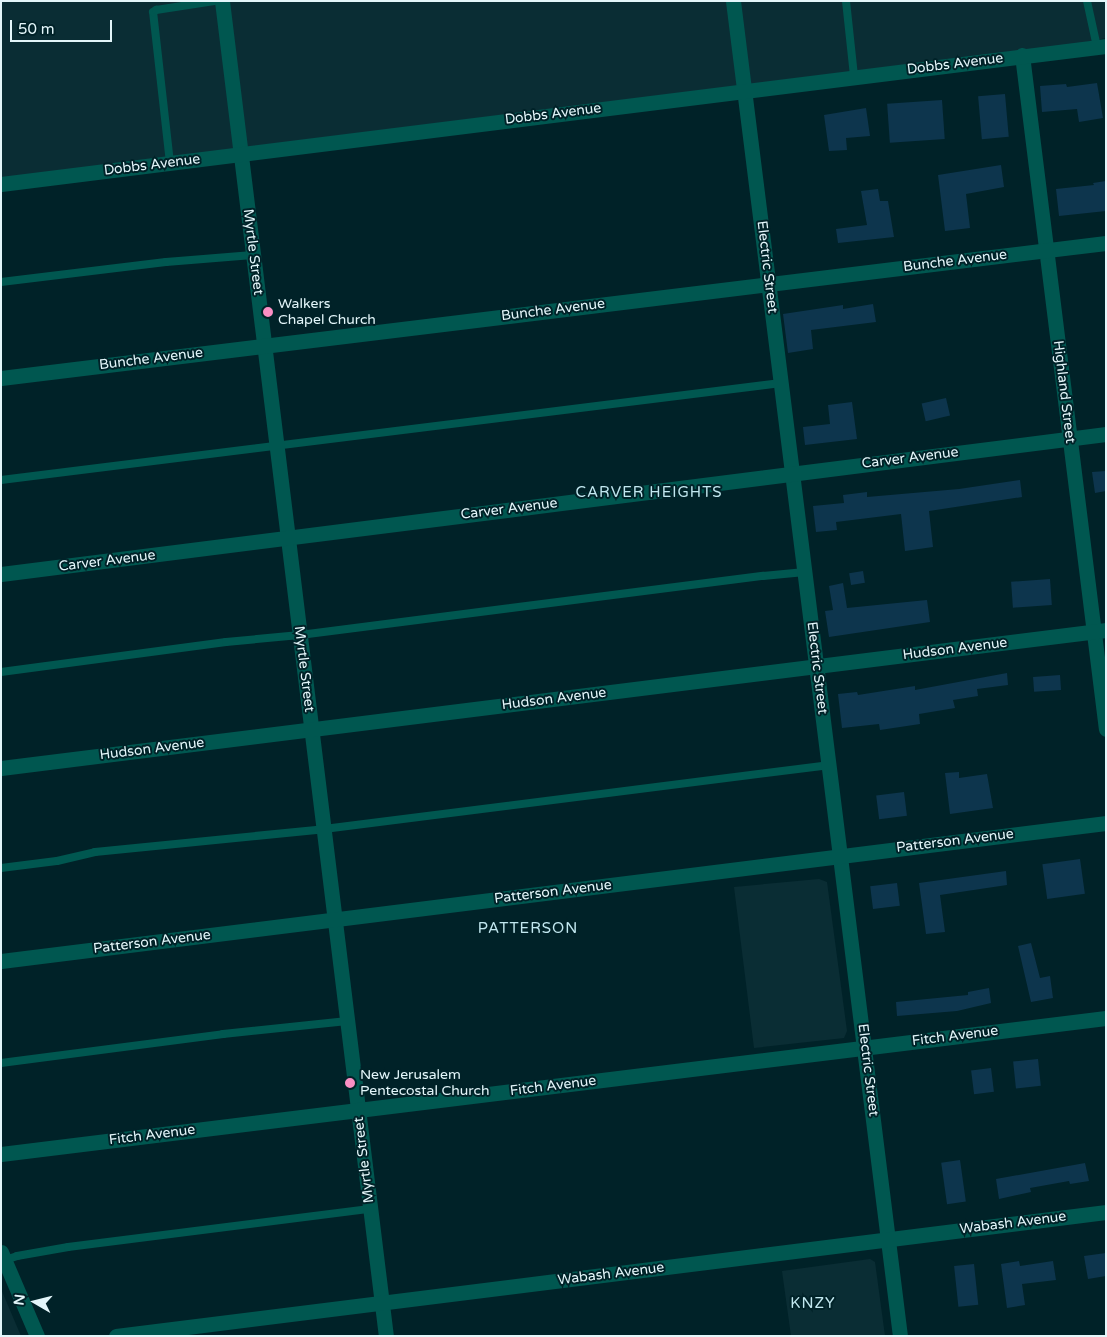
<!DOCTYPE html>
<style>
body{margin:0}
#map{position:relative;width:1107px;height:1337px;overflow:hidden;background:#002228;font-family:"Varela Round",sans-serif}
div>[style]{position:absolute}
.built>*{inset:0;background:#0a2d34}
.building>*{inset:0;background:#0d354d;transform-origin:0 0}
.lane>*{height:8px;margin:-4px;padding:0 4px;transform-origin:4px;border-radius:4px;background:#005750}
.street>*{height:15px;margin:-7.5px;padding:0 7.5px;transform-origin:7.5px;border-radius:7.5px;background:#005750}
.dots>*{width:14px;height:14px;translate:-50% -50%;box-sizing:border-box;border:2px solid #002228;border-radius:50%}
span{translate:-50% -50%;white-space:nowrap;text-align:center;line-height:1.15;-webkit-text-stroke:4px #002228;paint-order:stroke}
.street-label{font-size:14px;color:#e3f6fa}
.poi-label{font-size:14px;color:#e3f6fa}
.left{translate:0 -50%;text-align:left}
.neighbourhood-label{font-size:15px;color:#c2e8f0;letter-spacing:1px}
.frame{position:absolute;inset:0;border:2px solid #e3f6fa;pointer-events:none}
.north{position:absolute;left:10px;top:1277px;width:50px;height:50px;-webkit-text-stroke:4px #002228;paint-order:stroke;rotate:278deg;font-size:14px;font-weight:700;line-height:20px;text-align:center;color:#e3f6fa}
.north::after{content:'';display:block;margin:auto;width:18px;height:22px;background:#e3f6fa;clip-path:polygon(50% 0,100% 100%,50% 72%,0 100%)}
.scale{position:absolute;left:10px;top:20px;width:102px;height:22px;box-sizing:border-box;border:2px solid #e3f6fa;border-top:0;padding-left:6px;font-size:15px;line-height:18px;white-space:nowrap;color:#e3f6fa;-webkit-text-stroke:4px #002228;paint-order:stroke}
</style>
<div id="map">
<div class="built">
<div style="clip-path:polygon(1px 1px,1106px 1px,1106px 38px,1022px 55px,1px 183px)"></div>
<div style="clip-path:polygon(819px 879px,827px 882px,847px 1031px,844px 1038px,754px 1048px,734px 887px)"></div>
<div style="clip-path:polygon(870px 1259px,875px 1262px,885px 1336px,791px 1336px,782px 1271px)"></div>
<div style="clip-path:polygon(1px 1289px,21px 1336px,1px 1336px)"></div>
</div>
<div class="building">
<div style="clip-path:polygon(1097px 83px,1103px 118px,1079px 122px,1077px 109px,1042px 112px,1040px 86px,1066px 84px,1067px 87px)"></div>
<div style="left:1005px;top:94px;width:43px;height:27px;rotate:85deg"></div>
<div style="left:942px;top:100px;width:39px;height:55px;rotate:86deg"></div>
<div style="clip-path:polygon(866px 108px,870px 136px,846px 138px,847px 150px,829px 151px,824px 115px)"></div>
<div style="clip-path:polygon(1001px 165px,1004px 187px,966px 194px,970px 228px,945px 231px,938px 175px)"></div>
<div style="clip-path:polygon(1106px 181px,1106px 211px,1059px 216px,1056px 189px,1094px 185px,1093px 183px)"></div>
<div style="clip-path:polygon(878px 189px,880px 201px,888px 201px,894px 237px,838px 243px,836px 229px,867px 225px,861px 191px)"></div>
<div style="clip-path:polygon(873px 304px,876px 322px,811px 330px,813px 349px,788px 353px,783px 314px,843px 305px,843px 309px)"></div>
<div style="left:946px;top:398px;width:18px;height:25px;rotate:77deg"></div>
<div style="clip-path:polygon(852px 402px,857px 439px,805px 445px,803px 427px,830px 424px,828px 405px)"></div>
<div style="clip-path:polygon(1106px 471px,1106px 491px,1095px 493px,1092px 472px)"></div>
<div style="clip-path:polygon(1020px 480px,1022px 497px,929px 511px,933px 547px,905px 551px,901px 514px,836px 522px,837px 530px,816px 532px,813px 506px,844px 503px,843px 495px,867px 492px,867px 497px,959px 489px)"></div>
<div style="left:863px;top:571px;width:12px;height:14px;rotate:81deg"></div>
<div style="left:1050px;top:579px;width:26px;height:39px;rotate:86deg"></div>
<div style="clip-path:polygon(843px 583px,847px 608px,927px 600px,930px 622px,829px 637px,825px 611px,833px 610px,829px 586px)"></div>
<div style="clip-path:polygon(1007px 673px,1008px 685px,977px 689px,978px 696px,953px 700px,955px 708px,919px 714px,920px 724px,880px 730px,879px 724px,842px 728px,838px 694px,857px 692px,858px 695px,915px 686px,915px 690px)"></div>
<div style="left:1060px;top:675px;width:15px;height:27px;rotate:86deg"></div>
<div style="clip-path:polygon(959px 772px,959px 778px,987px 774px,993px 808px,950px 814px,945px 773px)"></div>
<div style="left:904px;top:792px;width:24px;height:28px;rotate:83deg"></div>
<div style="left:1080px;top:859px;width:35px;height:38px;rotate:82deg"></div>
<div style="clip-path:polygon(1006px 871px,1007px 885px,940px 895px,945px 932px,926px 934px,919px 883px)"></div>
<div style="left:897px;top:883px;width:23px;height:27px;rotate:83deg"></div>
<div style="clip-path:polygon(1031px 943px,1040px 978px,1050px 976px,1053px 998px,1031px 1002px,1018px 946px)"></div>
<div style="clip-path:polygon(989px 988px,991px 1003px,957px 1011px,897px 1016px,896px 1002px,968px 995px,968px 992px)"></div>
<div style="left:1038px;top:1059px;width:27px;height:25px;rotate:84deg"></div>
<div style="left:991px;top:1068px;width:24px;height:20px;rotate:83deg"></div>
<div style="left:960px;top:1160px;width:42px;height:19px;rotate:82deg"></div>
<div style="clip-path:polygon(1085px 1163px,1089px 1181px,1070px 1184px,1069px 1181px,1030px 1188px,1031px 1192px,999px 1199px,996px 1179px)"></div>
<div style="clip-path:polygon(1106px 1253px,1106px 1276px,1088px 1279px,1084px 1256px)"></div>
<div style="clip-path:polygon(1019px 1261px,1020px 1266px,1053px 1261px,1056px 1280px,1022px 1284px,1025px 1305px,1007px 1308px,1001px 1264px)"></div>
<div style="left:974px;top:1264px;width:41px;height:20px;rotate:84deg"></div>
</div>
<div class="lane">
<div style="left:846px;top:1px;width:75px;rotate:83.9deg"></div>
<div style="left:1087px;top:1px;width:47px;rotate:77.7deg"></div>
<div style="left:170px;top:163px;width:152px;rotate:-96.4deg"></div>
<div style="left:153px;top:12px;width:4px;rotate:-34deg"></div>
<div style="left:156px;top:10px;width:59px;rotate:-8.8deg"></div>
<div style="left:1px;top:282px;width:166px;rotate:-6.9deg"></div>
<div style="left:166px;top:262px;width:87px;rotate:-4.6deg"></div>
<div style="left:1px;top:480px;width:786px;rotate:-7.09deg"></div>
<div style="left:1px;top:672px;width:227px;rotate:-7.6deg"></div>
<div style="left:226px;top:642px;width:74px;rotate:-5.4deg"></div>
<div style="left:300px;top:635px;width:467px;rotate:-7.3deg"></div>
<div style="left:763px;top:576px;width:42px;rotate:-5.4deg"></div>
<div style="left:1px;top:868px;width:56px;rotate:-7.1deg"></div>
<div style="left:57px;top:861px;width:39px;rotate:-13deg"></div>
<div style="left:95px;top:852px;width:230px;rotate:-5.7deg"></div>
<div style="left:324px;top:829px;width:510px;rotate:-7.21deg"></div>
<div style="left:1px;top:1063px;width:224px;rotate:-7.4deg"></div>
<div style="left:223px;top:1034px;width:125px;rotate:-6deg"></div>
<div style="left:5px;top:1260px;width:13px;rotate:-18deg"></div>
<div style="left:17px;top:1256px;width:52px;rotate:-10deg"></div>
<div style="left:68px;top:1247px;width:304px;rotate:-7.2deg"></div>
</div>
<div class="street">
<div style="left:222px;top:1px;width:1345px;rotate:83deg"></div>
<div style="left:733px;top:1px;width:1345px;rotate:82.87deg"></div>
<div style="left:1022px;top:55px;width:679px;rotate:82.9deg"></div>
<div style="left:1px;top:184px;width:1114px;rotate:-7.12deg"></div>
<div style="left:1px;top:378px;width:1113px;rotate:-6.97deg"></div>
<div style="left:1px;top:574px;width:1114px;rotate:-7.22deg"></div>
<div style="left:1px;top:768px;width:1114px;rotate:-7.12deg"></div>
<div style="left:1px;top:961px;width:1114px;rotate:-7.12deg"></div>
<div style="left:1px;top:1154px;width:1113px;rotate:-7.02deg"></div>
<div style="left:1px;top:1252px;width:91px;rotate:66.8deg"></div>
<div style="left:116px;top:1336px;width:998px;rotate:-7.14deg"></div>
</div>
<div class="dots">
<div style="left:268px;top:312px;background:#fb8fc4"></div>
<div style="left:350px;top:1083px;background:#fb8fc4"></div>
</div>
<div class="street-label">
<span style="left:955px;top:64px;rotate:-7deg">Dobbs Avenue</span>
<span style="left:553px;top:114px;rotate:-7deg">Dobbs Avenue</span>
<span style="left:152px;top:165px;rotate:-7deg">Dobbs Avenue</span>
<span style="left:253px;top:252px;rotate:83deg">Myrtle Street</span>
<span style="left:955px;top:261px;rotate:-7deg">Bunche Avenue</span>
<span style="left:767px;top:267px;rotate:83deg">Electric Street</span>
<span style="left:553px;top:310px;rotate:-7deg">Bunche Avenue</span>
<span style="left:151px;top:359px;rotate:-7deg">Bunche Avenue</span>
<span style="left:1064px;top:392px;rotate:83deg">Highland Street</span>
<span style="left:910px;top:458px;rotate:-7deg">Carver Avenue</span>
<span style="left:509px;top:509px;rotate:-7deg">Carver Avenue</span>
<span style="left:107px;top:561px;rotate:-7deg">Carver Avenue</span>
<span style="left:955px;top:649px;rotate:-7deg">Hudson Avenue</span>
<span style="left:817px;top:668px;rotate:83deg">Electric Street</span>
<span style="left:304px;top:669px;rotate:83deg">Myrtle Street</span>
<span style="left:554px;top:699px;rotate:-7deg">Hudson Avenue</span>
<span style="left:152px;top:749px;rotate:-7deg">Hudson Avenue</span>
<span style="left:955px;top:841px;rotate:-7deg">Patterson Avenue</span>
<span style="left:553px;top:892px;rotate:-7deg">Patterson Avenue</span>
<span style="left:152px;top:942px;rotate:-7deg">Patterson Avenue</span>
<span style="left:955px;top:1036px;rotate:-7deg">Fitch Avenue</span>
<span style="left:868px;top:1070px;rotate:83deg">Electric Street</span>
<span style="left:553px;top:1086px;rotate:-7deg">Fitch Avenue</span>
<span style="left:152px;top:1135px;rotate:-7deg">Fitch Avenue</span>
<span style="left:364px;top:1160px;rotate:-97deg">Myrtle Street</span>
<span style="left:1013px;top:1223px;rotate:-7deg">Wabash Avenue</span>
<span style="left:611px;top:1274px;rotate:-7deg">Wabash Avenue</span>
</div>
<div class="poi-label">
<span class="left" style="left:278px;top:312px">Walkers<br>Chapel Church</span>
<span class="left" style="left:360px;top:1083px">New Jerusalem<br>Pentecostal Church</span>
</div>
<div class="neighbourhood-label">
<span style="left:649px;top:493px">CARVER HEIGHTS</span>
<span style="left:528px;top:929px">PATTERSON</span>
<span style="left:813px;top:1304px">KNZY</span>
</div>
<div class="frame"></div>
<div class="north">N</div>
<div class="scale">50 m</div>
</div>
